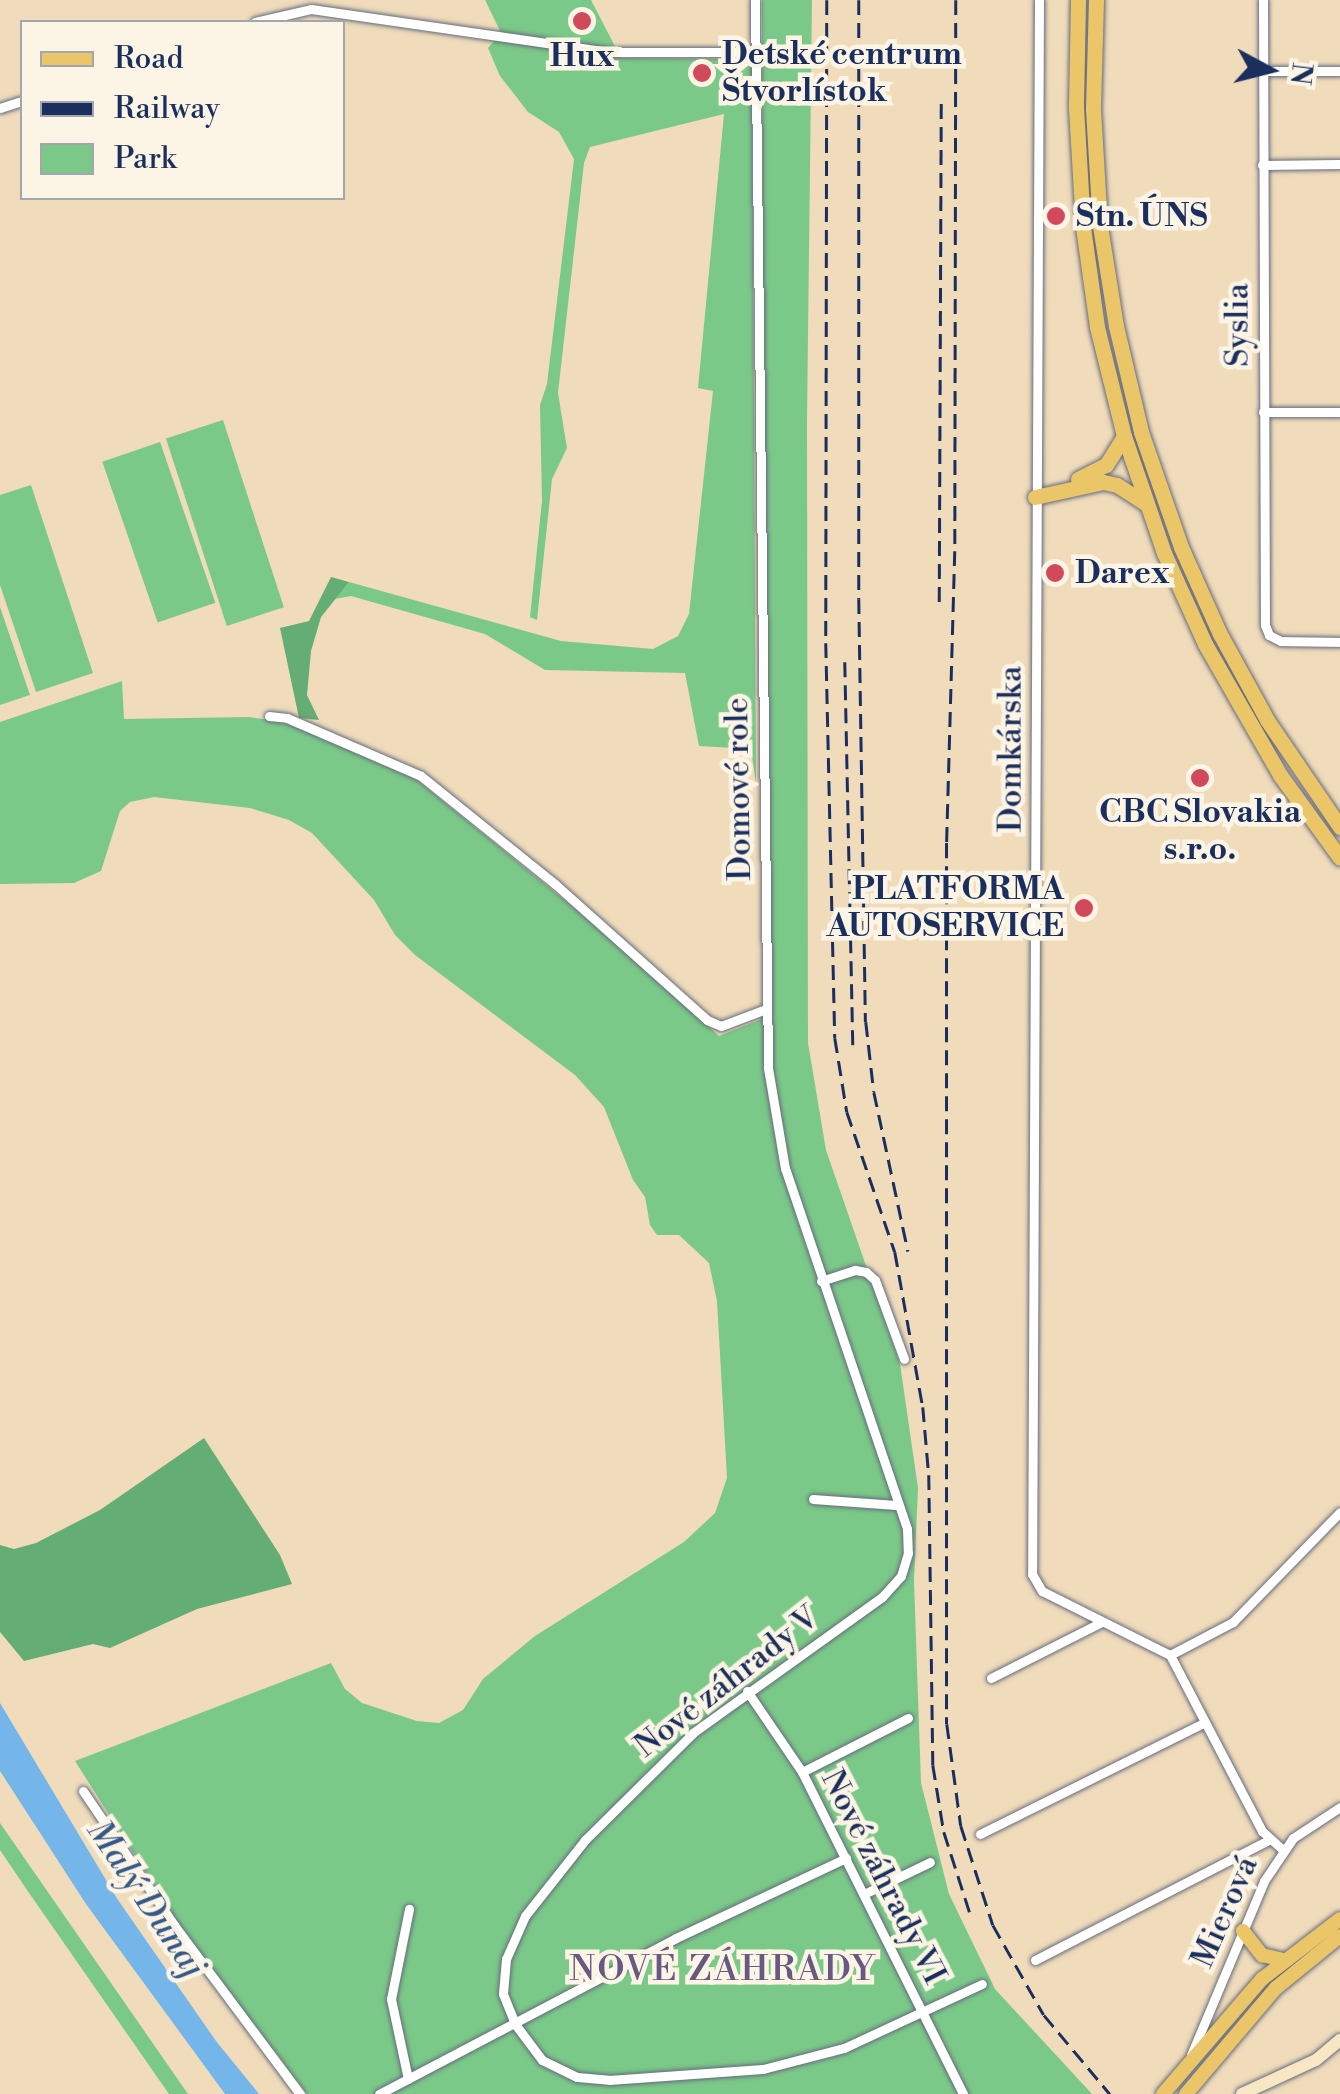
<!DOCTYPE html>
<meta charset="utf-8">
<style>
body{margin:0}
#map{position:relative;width:1340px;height:2094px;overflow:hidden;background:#f0dcbb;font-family:"Libre Bodoni",serif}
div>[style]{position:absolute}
.green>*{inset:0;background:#7bc988;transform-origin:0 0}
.forest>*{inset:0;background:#64ad74}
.water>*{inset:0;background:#75b6ea}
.roads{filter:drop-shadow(0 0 2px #666c7f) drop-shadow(0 0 2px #666c7f)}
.street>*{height:9px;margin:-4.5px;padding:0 4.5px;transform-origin:4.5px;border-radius:4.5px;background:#fff}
.secondary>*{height:12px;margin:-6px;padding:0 6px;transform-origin:6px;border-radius:6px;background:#f7e8c3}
.primary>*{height:14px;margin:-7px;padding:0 7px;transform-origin:7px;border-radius:7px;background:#eac669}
.highway>*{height:15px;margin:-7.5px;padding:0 7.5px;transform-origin:7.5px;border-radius:7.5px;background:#eac669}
.rail>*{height:2.5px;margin-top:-1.25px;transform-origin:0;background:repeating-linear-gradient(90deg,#1b2f5e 0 15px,transparent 0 23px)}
.dots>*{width:28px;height:28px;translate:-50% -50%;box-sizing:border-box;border:5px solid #fcf5e5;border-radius:50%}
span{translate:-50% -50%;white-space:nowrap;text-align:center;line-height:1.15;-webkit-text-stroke:9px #fcf5e5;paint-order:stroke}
.poi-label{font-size:32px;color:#1b2f5e;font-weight:700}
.left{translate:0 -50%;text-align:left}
.right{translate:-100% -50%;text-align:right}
.street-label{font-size:32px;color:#1b2f5e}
.water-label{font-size:35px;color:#365888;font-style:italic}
.neighbourhood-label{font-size:35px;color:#675982;letter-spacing:2.5px}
.legend{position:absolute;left:20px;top:20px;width:325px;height:180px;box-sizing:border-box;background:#fcf5e5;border:2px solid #a2a6af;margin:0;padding:12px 18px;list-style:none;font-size:30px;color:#1b2f5e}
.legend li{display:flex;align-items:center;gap:20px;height:50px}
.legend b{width:50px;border:2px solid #a2a6af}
.north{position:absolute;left:1220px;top:20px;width:100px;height:100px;-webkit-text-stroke:8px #fcf5e5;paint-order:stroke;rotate:97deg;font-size:28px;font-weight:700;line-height:40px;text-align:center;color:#1b2f5e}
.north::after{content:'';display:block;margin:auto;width:35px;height:45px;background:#1b2f5e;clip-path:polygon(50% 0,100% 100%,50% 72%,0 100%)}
</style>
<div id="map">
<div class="green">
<div style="clip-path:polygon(485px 0,591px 0,621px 58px,752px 59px,756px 784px,751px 749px,699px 746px,685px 673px,545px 670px,485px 634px,351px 596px,335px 599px,349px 582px,561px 641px,653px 649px,678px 636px,689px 614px,713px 391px,698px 388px,724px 114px,590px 147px,584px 163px,558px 393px,567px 448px,552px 479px,537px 620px,530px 617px,542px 501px,540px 405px,547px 384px,574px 159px,559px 132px,528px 112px,500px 76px,488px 48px,501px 33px)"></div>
<div style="clip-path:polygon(762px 0,812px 0,807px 421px,808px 1043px,826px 1150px,900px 1364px,918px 1488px,914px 1581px,921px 1783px,949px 1894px,995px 1989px,1092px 2094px,307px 2094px,189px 1940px,75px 1761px,331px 1663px,345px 1689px,362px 1703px,417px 1721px,439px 1723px,463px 1710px,483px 1679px,535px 1636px,684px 1542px,715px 1513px,727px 1478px,717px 1301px,709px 1263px,679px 1235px,657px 1235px,650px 1225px,645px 1197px,633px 1180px,604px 1107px,575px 1075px,415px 955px,395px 935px,374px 900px,312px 833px,289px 820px,250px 808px,154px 797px,130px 802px,120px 811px,101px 871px,74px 883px,0 884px,0 722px,122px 681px,124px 719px,249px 717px,290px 723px,417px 780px,622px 947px,719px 1036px,770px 1016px,763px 652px)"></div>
<div style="left:223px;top:420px;width:197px;height:60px;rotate:72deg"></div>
<div style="left:160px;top:442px;width:170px;height:61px;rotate:71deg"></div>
<div style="clip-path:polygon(31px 485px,93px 673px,36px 692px,0 585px,0 495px)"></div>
<div style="clip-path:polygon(0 607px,30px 695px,0 705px)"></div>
<div style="clip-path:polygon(0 1823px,188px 2094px,169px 2094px,27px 1890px,0 1850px)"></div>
</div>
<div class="forest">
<div style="clip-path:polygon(331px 577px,349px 582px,321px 617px,311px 651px,307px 695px,319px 720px,299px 718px,280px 628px,309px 621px)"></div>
<div style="clip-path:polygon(204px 1438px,280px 1555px,292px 1584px,197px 1609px,110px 1648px,93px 1644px,24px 1661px,0 1632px,0 1545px,14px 1549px,36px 1543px,100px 1510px)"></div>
</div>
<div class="water">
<div style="clip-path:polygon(0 1703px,118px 1900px,216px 2041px,259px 2094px,225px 2094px,86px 1904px,0 1771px)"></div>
</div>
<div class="roads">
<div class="street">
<div style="left:755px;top:0;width:1068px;rotate:89.3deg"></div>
<div style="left:768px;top:1068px;width:101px;rotate:80.4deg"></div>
<div style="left:785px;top:1168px;width:381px;rotate:71.3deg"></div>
<div style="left:907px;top:1529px;width:24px;rotate:88deg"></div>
<div style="left:908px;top:1553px;width:24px;rotate:107deg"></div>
<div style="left:901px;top:1576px;width:28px;rotate:132deg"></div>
<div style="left:882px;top:1597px;width:233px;rotate:144.3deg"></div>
<div style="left:693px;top:1733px;width:152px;rotate:135.3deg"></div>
<div style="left:585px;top:1840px;width:97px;rotate:128.3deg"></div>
<div style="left:525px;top:1916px;width:47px;rotate:113.8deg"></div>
<div style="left:506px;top:1959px;width:35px;rotate:95deg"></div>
<div style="left:503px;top:1994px;width:32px;rotate:68deg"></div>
<div style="left:515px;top:2024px;width:45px;rotate:53.1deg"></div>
<div style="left:542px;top:2060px;width:39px;rotate:26deg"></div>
<div style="left:577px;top:2077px;width:32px;rotate:5deg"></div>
<div style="left:609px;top:2080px;width:154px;rotate:-4.1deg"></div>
<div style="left:763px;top:2069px;width:84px;rotate:-14.5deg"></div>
<div style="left:844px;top:2048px;width:152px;rotate:-24.9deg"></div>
<div style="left:1039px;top:0;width:1574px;rotate:90.25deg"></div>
<div style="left:1032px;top:1574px;width:20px;rotate:60deg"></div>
<div style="left:1042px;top:1591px;width:143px;rotate:26.6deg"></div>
<div style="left:1263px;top:0;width:625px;rotate:89.82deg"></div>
<div style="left:1265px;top:625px;width:11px;rotate:68deg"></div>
<div style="left:1269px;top:635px;width:13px;rotate:27deg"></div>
<div style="left:1281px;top:641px;width:59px;rotate:1deg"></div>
<div style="left:255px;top:22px;width:57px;rotate:-13.1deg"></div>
<div style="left:311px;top:9px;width:301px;rotate:8.2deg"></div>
<div style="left:609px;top:52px;width:146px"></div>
<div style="left:1263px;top:71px;width:77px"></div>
<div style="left:0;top:108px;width:23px;rotate:-18deg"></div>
<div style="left:1262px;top:165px;width:78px;rotate:-0.7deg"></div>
<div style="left:1263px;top:412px;width:77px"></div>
<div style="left:269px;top:716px;width:18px;rotate:6deg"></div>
<div style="left:287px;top:718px;width:146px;rotate:23.4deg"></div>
<div style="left:421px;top:776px;width:172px;rotate:38.9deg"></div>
<div style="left:555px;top:884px;width:204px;rotate:41.8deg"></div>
<div style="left:707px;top:1020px;width:15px;rotate:23deg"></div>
<div style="left:721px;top:1026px;width:48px;rotate:-20.7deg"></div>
<div style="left:821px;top:1281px;width:36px;rotate:-18deg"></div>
<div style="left:855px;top:1270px;width:11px;rotate:10deg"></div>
<div style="left:866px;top:1272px;width:12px;rotate:42deg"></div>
<div style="left:875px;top:1280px;width:84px;rotate:69.8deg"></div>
<div style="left:813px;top:1499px;width:83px;rotate:4.1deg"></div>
<div style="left:1170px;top:1655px;width:199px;rotate:62.4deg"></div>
<div style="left:1262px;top:1831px;width:28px;rotate:42deg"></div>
<div style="left:1170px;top:1655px;width:71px;rotate:-27.6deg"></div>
<div style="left:1233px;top:1622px;width:153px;rotate:-45.8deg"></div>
<div style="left:991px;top:1678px;width:124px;rotate:-26.8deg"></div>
<div style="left:747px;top:1691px;width:98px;rotate:55.8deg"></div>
<div style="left:802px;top:1772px;width:360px;rotate:63.4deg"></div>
<div style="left:802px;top:1772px;width:119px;rotate:-27deg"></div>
<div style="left:83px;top:1791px;width:162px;rotate:55.8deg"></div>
<div style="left:174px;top:1925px;width:211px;rotate:53.3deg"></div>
<div style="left:980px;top:1834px;width:250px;rotate:-26.4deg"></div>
<div style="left:866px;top:1893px;width:71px;rotate:-25.8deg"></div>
<div style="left:1035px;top:1960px;width:262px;rotate:-27.2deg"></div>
<div style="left:1191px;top:2055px;width:189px;rotate:-67.2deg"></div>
<div style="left:1264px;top:1881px;width:52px;rotate:-56deg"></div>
<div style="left:1293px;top:1838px;width:56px;rotate:-33.4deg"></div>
<div style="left:408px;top:2079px;width:82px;rotate:-102deg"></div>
<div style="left:391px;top:1999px;width:92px;rotate:-78.7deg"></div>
<div style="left:379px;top:2094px;width:335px;rotate:-27.7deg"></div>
<div style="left:676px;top:1938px;width:188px;rotate:-25.2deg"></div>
</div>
<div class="secondary">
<div style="left:1242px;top:2094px;width:81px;rotate:-24.7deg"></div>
<div style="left:1316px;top:2060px;width:31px;rotate:-40deg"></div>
</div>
<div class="primary">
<div style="left:1243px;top:1931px;width:31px;rotate:52deg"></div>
<div style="left:1262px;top:1955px;width:22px;rotate:13deg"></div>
<div style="left:1163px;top:2094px;width:152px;rotate:-49.3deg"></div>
<div style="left:1262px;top:1979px;width:98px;rotate:-37.6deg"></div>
<div style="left:1186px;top:2094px;width:139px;rotate:-49.7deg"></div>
<div style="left:1276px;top:1988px;width:82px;rotate:-39.1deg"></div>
</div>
<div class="highway">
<div style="left:1078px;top:0;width:108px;rotate:91.1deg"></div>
<div style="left:1076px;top:108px;width:119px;rotate:86.6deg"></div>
<div style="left:1083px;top:227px;width:101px;rotate:82deg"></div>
<div style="left:1097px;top:327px;width:112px;rotate:76.1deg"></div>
<div style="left:1124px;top:436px;width:124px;rotate:71.1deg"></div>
<div style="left:1164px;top:553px;width:100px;rotate:65.7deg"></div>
<div style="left:1205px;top:644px;width:151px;rotate:60.2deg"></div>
<div style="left:1280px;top:775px;width:102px;rotate:54.1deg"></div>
<div style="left:1096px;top:0;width:109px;rotate:91.6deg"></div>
<div style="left:1093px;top:109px;width:117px;rotate:86.6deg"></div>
<div style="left:1100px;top:226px;width:101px;rotate:80.9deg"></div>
<div style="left:1116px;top:326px;width:109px;rotate:76.7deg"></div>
<div style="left:1141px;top:432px;width:122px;rotate:70.8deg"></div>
<div style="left:1181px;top:547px;width:95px;rotate:65.9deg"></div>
<div style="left:1220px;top:634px;width:98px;rotate:61.3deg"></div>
<div style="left:1267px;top:720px;width:130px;rotate:55.7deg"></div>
<div style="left:1078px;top:479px;width:31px;rotate:-27deg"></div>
<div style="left:1106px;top:465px;width:34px;rotate:-58deg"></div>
<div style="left:1035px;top:497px;width:70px;rotate:-12.4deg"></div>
<div style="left:1103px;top:482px;width:14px;rotate:12deg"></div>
<div style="left:1117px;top:485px;width:33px;rotate:33deg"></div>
</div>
</div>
<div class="rail">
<div style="left:827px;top:0;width:643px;rotate:90.09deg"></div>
<div style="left:826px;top:643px;width:395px;rotate:88.7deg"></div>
<div style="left:835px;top:1038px;width:75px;rotate:80.8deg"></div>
<div style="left:847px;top:1112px;width:148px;rotate:71.1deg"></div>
<div style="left:895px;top:1252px;width:158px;rotate:79.8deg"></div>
<div style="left:923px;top:1407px;width:68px;rotate:85deg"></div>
<div style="left:929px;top:1475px;width:290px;rotate:89.2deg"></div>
<div style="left:933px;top:1765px;width:68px;rotate:80.7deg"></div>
<div style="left:944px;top:1832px;width:88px;rotate:72.2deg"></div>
<div style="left:859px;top:0;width:599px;rotate:90deg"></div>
<div style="left:859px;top:599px;width:423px;rotate:89.1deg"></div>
<div style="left:866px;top:1022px;width:70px;rotate:83.5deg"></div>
<div style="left:874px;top:1092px;width:163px;rotate:77.9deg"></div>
<div style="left:956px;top:0;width:551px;rotate:90.1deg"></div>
<div style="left:955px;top:551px;width:292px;rotate:91.6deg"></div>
<div style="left:947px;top:843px;width:881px;rotate:90deg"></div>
<div style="left:947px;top:1724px;width:103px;rotate:82.2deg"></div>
<div style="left:961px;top:1826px;width:104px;rotate:72.1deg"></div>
<div style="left:993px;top:1925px;width:103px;rotate:60.5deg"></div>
<div style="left:1044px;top:2015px;width:103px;rotate:50.1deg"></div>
<div style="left:939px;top:602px;width:505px;rotate:-89.77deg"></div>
<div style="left:845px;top:662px;width:390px;rotate:88.8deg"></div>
</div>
<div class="dots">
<div style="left:582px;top:21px;background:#d1495b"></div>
<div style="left:702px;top:73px;background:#d1495b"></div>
<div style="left:1056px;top:216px;background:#d1495b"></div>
<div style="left:1055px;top:573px;background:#d1495b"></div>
<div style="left:1200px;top:778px;background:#d1495b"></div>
<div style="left:1084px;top:908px;background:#d1495b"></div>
</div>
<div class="poi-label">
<span class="left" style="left:722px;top:73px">Detské centrum<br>Štvorlístok</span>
<span style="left:582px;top:56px">Hux</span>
<span class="left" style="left:1076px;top:216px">Stn. ÚNS</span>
<span class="left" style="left:1075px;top:573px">Darex</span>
<span style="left:1200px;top:831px">CBC Slovakia<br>s.r.o.</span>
<span class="right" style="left:1064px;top:908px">PLATFORMA<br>AUTOSERVICE</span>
</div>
<div class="street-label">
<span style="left:1238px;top:325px;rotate:-90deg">Syslia</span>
<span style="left:1011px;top:749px;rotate:-90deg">Domkárska</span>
<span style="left:739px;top:789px;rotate:-91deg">Domové role</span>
<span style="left:727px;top:1682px;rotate:-38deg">Nové záhrady V</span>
<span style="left:883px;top:1877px;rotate:63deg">Nové záhrady VI</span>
<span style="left:1225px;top:1912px;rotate:-66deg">Mierová</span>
</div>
<div class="water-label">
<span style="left:145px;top:1899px;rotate:56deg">Malý Dunaj</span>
</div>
<div class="neighbourhood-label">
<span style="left:723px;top:1970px">NOVÉ ZÁHRADY</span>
</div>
<ul class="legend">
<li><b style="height:12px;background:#eac669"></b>Road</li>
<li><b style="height:12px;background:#1b2f5e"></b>Railway</li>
<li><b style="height:28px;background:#7bc988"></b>Park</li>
</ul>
<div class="north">N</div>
</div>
